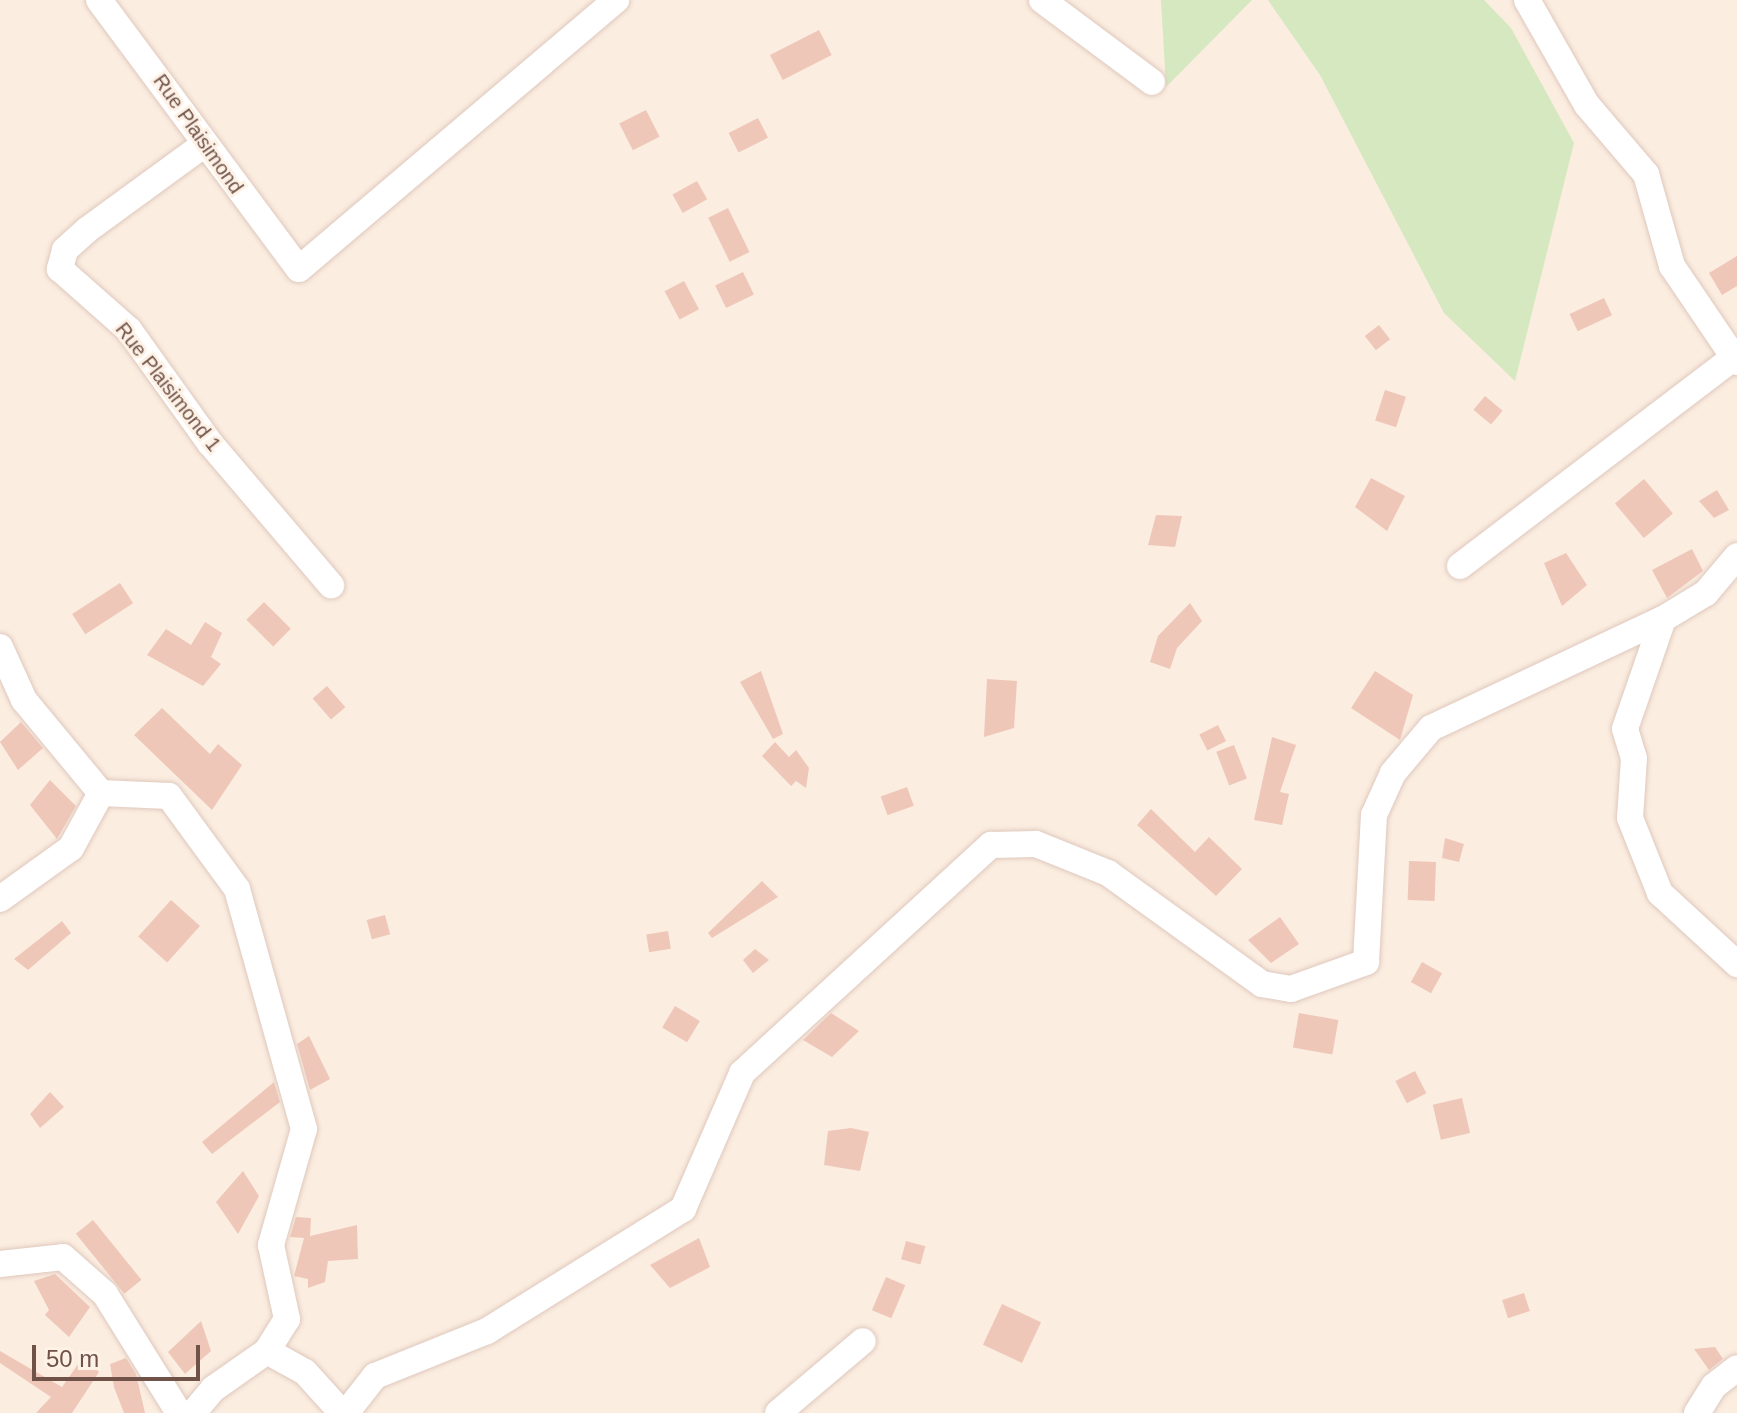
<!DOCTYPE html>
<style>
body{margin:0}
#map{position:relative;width:1737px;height:1413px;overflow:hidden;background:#fbede0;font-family:Helvetica,sans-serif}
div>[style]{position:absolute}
.green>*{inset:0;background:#d5e8c0}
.building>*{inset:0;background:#efc7b9;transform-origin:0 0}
.roads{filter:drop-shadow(0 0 2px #dfc8bd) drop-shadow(0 0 2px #dfc8bd)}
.minor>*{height:26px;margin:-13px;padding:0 13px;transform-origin:13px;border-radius:13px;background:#fff}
span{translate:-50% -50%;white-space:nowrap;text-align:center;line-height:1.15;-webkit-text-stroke:6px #fef2e6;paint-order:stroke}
.street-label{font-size:20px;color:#715249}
.scale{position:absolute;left:32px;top:1345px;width:168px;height:36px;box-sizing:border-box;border:4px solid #715249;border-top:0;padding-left:10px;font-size:24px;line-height:28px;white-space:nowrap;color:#715249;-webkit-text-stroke:6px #fef2e6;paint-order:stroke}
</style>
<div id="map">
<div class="green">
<div style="clip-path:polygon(1161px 0,1252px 0,1166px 87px)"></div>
<div style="clip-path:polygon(1268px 0,1484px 0,1511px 28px,1574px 143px,1515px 381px,1444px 313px,1320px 75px)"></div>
</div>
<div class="building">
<div style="left:819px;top:30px;width:28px;height:55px;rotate:63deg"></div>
<div style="left:646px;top:110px;width:30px;height:30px;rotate:63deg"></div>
<div style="left:758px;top:118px;width:22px;height:33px;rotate:63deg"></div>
<div style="left:697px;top:181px;width:21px;height:28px;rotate:61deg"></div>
<div style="left:728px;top:208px;width:49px;height:22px;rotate:64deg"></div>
<div style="clip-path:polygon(1737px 256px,1737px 286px,1722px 295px,1709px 273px)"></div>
<div style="left:743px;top:272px;width:25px;height:31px;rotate:64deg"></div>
<div style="left:684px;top:281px;width:32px;height:22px;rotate:62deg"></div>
<div style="left:1604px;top:298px;width:19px;height:38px;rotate:65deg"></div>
<div style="left:1379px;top:325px;width:18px;height:18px;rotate:52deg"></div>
<div style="left:1385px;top:390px;width:22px;height:32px;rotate:18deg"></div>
<div style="left:1485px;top:396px;width:23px;height:18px;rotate:40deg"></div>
<div style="clip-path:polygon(1371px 478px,1405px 496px,1387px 531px,1355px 507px)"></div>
<div style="left:1644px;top:479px;width:45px;height:38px;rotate:50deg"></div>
<div style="clip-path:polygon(1717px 490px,1729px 510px,1714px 518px,1699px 501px)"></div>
<div style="clip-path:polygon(1156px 515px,1182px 516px,1175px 547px,1148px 545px)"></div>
<div style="clip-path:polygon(1692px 549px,1703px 571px,1667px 598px,1652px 570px)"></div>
<div style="clip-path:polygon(1566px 553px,1587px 585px,1562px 606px,1544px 563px)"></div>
<div style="left:120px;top:583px;width:24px;height:57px;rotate:57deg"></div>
<div style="left:264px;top:602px;width:38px;height:25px;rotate:45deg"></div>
<div style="clip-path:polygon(1190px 603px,1202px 621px,1177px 648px,1170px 669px,1150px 662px,1158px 636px)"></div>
<div style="clip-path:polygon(205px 622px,222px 633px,211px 657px,221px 664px,203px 686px,147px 655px,166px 629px,191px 645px)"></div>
<div style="clip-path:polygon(761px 671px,783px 734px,773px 739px,740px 682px)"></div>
<div style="clip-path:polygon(1375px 671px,1413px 695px,1400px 740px,1351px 708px)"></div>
<div style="clip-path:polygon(987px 679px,1017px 681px,1014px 728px,984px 737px)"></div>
<div style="left:327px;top:686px;width:28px;height:19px;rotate:49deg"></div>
<div style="clip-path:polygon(162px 708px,210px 754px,218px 744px,242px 765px,212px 810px,134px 735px)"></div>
<div style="clip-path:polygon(21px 722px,43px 748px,18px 770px,0 742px)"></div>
<div style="left:1218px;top:725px;width:18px;height:21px;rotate:63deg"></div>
<div style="clip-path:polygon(1272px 737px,1296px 745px,1280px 792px,1289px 794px,1282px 825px,1254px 820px)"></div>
<div style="clip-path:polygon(775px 742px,789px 757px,796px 750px,809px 768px,806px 788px,796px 781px,791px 786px,762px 756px)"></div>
<div style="left:1234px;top:745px;width:36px;height:19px;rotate:69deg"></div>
<div style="clip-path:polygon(50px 780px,76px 806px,57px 839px,30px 805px)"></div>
<div style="left:907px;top:787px;width:20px;height:28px;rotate:70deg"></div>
<div style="clip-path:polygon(1151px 809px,1195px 852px,1209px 837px,1242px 869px,1216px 896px,1137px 825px)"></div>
<div style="clip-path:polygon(1445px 838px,1464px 844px,1459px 862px,1442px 858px)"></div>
<div style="left:1409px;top:861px;width:27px;height:39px;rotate:2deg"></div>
<div style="clip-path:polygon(762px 881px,778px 897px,712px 938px,708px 933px)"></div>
<div style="left:171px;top:900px;width:39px;height:49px;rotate:42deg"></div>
<div style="left:385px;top:915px;width:20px;height:19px;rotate:75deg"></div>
<div style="clip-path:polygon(1280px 917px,1299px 944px,1271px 963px,1248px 940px)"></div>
<div style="clip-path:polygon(62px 921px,71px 933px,28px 970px,14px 959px)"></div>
<div style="left:668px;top:931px;width:18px;height:22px;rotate:81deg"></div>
<div style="clip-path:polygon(755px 949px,769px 960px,753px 973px,743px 960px)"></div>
<div style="left:1422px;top:962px;width:23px;height:23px;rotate:29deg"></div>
<div style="left:675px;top:1006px;width:29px;height:25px;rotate:31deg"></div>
<div style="clip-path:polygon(831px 1013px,859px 1031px,832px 1057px,803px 1040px)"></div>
<div style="left:1299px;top:1013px;width:40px;height:35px;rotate:10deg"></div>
<div style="clip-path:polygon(309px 1036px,330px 1079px,310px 1090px,297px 1044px)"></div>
<div style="left:1415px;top:1071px;width:25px;height:22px;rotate:63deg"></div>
<div style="clip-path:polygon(274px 1082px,280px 1102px,212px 1154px,202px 1142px)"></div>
<div style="clip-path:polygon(50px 1092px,64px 1107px,40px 1128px,30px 1114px)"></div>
<div style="left:1462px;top:1098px;width:36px;height:30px;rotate:77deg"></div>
<div style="clip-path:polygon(851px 1128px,869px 1132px,860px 1171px,824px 1165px,828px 1131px)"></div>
<div style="clip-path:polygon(243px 1171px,259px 1196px,238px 1234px,216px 1202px)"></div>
<div style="clip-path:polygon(296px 1217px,311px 1218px,310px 1236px,357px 1225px,358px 1259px,328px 1261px,325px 1282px,308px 1288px,308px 1279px,294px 1276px,304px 1238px,290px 1237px)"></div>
<div style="left:93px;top:1220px;width:77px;height:22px;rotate:51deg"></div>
<div style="clip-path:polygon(699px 1238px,710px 1267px,670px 1288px,650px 1265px)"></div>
<div style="left:906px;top:1241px;width:20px;height:19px;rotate:15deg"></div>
<div style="clip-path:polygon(55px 1274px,90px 1307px,69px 1337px,45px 1315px,49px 1310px,34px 1281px)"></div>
<div style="left:886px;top:1277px;width:21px;height:36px;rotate:23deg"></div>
<div style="left:1524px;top:1293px;width:19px;height:23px;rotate:72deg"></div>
<div style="left:1002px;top:1304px;width:43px;height:45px;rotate:25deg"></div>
<div style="clip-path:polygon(201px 1321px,211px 1351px,185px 1374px,168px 1352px)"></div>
<div style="clip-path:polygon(1715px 1347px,1723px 1359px,1709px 1370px,1694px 1349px)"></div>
<div style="clip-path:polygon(0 1351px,62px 1387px,83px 1357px,99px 1372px,72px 1413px,36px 1413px,51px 1397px,0 1363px)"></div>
<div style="clip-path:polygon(126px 1358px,136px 1374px,145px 1413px,124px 1413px,114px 1387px,110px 1364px)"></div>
</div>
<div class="roads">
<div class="minor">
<div style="left:99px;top:0;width:335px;rotate:53.4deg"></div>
<div style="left:299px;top:269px;width:416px;rotate:-40.3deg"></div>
<div style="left:1042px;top:0;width:137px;rotate:36.7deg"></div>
<div style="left:1527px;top:0;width:121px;rotate:60.3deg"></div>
<div style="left:1587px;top:105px;width:91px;rotate:49.5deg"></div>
<div style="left:1646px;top:174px;width:96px;rotate:74.2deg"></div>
<div style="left:1672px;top:266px;width:116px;rotate:55.9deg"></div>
<div style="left:202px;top:146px;width:142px;rotate:143.9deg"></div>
<div style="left:87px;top:230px;width:30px;rotate:138deg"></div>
<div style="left:65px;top:250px;width:20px;rotate:105deg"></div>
<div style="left:60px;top:269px;width:92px;rotate:41.5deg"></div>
<div style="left:129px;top:330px;width:139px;rotate:54.4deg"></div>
<div style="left:210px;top:443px;width:187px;rotate:49.6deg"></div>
<div style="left:1460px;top:566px;width:345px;rotate:-37.3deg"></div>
<div style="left:1663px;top:619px;width:116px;rotate:109.1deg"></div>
<div style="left:1625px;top:729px;width:30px;rotate:73deg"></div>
<div style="left:1634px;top:758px;width:60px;rotate:93.8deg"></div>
<div style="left:1630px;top:818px;width:81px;rotate:68.2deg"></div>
<div style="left:1660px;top:893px;width:105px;rotate:42.7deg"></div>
<div style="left:0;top:647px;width:58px;rotate:65.6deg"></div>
<div style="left:24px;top:700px;width:121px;rotate:50.4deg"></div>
<div style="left:101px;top:793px;width:68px;rotate:2.5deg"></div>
<div style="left:169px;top:796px;width:115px;rotate:53.8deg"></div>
<div style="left:237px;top:889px;width:249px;rotate:74.4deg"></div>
<div style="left:304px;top:1129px;width:121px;rotate:105.9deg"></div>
<div style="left:271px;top:1245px;width:76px;rotate:77.8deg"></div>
<div style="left:287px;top:1319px;width:38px;rotate:122deg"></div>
<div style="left:0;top:899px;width:87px;rotate:-35.7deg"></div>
<div style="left:71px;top:848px;width:63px;rotate:-61.4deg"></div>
<div style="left:0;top:1264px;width:63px;rotate:-6.3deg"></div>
<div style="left:63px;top:1257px;width:56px;rotate:41.4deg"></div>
<div style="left:105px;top:1294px;width:140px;rotate:58.1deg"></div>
<div style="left:193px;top:1413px;width:31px;rotate:-50deg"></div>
<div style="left:213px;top:1389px;width:66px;rotate:-35.1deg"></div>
<div style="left:267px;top:1351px;width:43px;rotate:28.9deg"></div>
<div style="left:305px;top:1372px;width:55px;rotate:47.9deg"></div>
<div style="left:346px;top:1413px;width:47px;rotate:-51.9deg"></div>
<div style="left:375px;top:1376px;width:121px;rotate:-21.9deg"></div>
<div style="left:487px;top:1331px;width:231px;rotate:-31.9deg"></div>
<div style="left:683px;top:1209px;width:148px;rotate:-66.5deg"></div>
<div style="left:742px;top:1073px;width:338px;rotate:-42.5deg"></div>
<div style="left:991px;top:845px;width:45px;rotate:-1.3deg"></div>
<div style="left:1036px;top:844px;width:78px;rotate:21.9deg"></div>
<div style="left:1108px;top:873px;width:190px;rotate:35.8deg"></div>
<div style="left:1262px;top:984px;width:29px;rotate:10deg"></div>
<div style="left:1291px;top:989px;width:80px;rotate:-19.8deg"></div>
<div style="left:1366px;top:962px;width:147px;rotate:-86.9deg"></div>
<div style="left:1374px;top:815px;width:46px;rotate:-65.7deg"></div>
<div style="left:1393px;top:773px;width:59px;rotate:-49.8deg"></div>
<div style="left:1431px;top:728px;width:256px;rotate:-25.2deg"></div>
<div style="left:1663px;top:619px;width:50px;rotate:-31.2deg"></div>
<div style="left:1706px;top:593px;width:48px;rotate:-50deg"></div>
<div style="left:778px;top:1413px;width:111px;rotate:-40.3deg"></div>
<div style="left:1697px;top:1413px;width:32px;rotate:-58deg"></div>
<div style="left:1714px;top:1386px;width:29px;rotate:-38deg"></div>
</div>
</div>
<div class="street-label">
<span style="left:198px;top:134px;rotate:55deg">Rue Plaisimond</span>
<span style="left:168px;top:387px;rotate:52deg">Rue Plaisimond 1</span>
</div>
<div class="scale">50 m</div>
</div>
